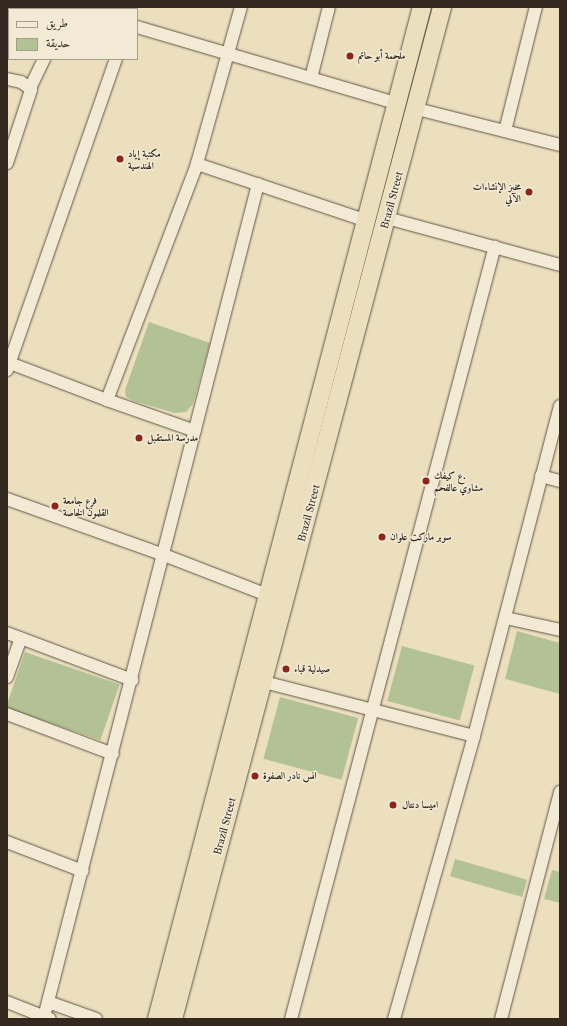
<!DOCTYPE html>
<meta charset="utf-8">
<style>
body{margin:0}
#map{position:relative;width:567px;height:1026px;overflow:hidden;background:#ebdfbe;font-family:"Libre Caslon Text",Amiri,serif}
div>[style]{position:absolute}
.green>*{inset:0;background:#b3c294;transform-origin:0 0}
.roads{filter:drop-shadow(0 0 1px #615648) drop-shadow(0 0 1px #615648)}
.minor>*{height:12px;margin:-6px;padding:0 6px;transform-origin:6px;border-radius:6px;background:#f2ead5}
.highway>*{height:18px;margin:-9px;padding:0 9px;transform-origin:9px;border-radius:9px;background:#ebdfbe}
.dots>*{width:11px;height:11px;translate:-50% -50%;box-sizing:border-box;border:2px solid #f2ead5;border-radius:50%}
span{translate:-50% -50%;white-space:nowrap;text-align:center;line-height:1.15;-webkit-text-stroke:3px #f2ead5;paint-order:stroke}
.poi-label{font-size:10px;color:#332920;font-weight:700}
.left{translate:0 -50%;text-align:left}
.right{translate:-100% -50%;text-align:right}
.street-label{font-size:10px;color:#332920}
.frame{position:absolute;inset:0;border:8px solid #332920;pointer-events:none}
.legend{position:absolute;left:8px;top:8px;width:130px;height:52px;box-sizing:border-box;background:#f2ead5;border:1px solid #a69d8d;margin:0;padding:5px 7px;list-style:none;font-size:12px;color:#332920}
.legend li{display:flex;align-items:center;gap:8px;height:20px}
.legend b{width:20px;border:1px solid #a69d8d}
</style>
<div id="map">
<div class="green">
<div style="clip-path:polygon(149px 322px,210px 343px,193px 404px,186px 412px,175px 413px,134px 401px,126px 397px,125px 390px)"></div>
<div style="clip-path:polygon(517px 631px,560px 643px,560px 694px,505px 679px)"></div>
<div style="left:402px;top:646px;width:75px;height:57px;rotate:15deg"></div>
<div style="left:25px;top:652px;width:100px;height:59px;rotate:19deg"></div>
<div style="left:280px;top:697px;width:81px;height:64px;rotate:15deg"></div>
<div style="left:455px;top:859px;width:75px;height:18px;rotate:16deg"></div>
<div style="clip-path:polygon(552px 870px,560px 872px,560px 903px,544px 899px)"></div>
</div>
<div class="roads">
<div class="minor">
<div style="left:74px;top:7px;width:6px;rotate:18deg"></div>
<div style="left:241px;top:7px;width:163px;rotate:105.7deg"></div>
<div style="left:197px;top:164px;width:179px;rotate:18.5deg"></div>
<div style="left:137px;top:27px;width:272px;rotate:16.4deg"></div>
<div style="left:311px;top:78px;width:73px;rotate:-75.8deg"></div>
<div style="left:7px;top:79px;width:14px;rotate:12deg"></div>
<div style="left:21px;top:82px;width:11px;rotate:34deg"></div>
<div style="left:30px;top:88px;width:2px;rotate:63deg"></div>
<div style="left:31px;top:90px;width:77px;rotate:108.2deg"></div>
<div style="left:30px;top:88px;width:32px;rotate:-64deg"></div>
<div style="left:417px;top:109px;width:147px;rotate:14.1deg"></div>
<div style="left:505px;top:131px;width:128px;rotate:-76deg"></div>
<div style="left:387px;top:218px;width:179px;rotate:15.2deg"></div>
<div style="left:7px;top:362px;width:107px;rotate:20.8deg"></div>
<div style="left:107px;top:400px;width:93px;rotate:19.4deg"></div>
<div style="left:7px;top:370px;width:330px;rotate:-70.7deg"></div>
<div style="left:107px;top:400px;width:253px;rotate:-69.1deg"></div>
<div style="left:541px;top:476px;width:20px;rotate:15deg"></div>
<div style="left:7px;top:499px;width:167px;rotate:19.6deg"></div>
<div style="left:164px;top:555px;width:110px;rotate:21.2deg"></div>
<div style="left:506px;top:618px;width:55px;rotate:12.5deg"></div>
<div style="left:7px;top:633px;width:134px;rotate:20.6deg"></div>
<div style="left:7px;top:677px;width:41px;rotate:-70.3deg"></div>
<div style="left:264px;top:682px;width:217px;rotate:14.4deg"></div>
<div style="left:7px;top:714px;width:113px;rotate:20.7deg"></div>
<div style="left:7px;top:842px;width:81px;rotate:20.9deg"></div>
<div style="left:7px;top:1002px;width:46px;rotate:21.6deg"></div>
<div style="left:48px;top:1002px;width:51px;rotate:19.5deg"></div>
<div style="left:44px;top:1017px;width:860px;rotate:-75.59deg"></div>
<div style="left:291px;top:1019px;width:799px;rotate:-75.22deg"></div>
<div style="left:394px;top:1019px;width:294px;rotate:-74.2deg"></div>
<div style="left:474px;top:736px;width:341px;rotate:-75.4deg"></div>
<div style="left:501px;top:1019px;width:235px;rotate:-75.4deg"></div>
</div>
<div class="highway">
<div style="left:157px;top:1019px;width:1046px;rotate:-75.33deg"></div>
<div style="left:173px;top:1019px;width:1047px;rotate:-75.11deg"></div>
</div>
</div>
<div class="dots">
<div style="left:350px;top:56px;background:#8f2418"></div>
<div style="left:120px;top:159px;background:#8f2418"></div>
<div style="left:529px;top:192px;background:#8f2418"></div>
<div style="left:139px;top:438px;background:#8f2418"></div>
<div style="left:426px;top:481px;background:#8f2418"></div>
<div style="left:55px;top:506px;background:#8f2418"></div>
<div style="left:382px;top:537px;background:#8f2418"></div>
<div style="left:286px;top:669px;background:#8f2418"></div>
<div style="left:255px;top:776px;background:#8f2418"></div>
<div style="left:393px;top:805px;background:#8f2418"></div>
</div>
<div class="poi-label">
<span class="left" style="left:358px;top:56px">ملحمة أبو حاتم</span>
<span class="left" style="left:128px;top:159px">مكتبة إياد<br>الهندسية</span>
<span class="right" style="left:521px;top:192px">مخبز الإنشاءات<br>الآلي</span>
<span class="left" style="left:147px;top:438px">مدرسة المستقبل</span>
<span class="left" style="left:434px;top:481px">ع كيفك.<br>مشاوي عالفحم</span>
<span class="left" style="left:63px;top:506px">فرع جامعة<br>القلمون الخاصة</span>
<span class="left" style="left:390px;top:537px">سوبر ماركت علوان</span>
<span class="left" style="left:294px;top:669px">صيدلية قباء</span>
<span class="left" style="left:263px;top:776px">انس نادر الصفوة</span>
<span class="left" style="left:402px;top:805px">اميسا دنتال</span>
</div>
<div class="street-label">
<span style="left:392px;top:200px;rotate:-75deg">Brazil Street</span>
<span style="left:309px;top:513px;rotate:-75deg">Brazil Street</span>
<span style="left:225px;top:826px;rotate:-75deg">Brazil Street</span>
</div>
<div class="frame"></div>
<ul class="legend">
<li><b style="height:5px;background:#f2ead5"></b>طريق</li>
<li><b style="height:11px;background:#b3c294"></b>حديقة</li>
</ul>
</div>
